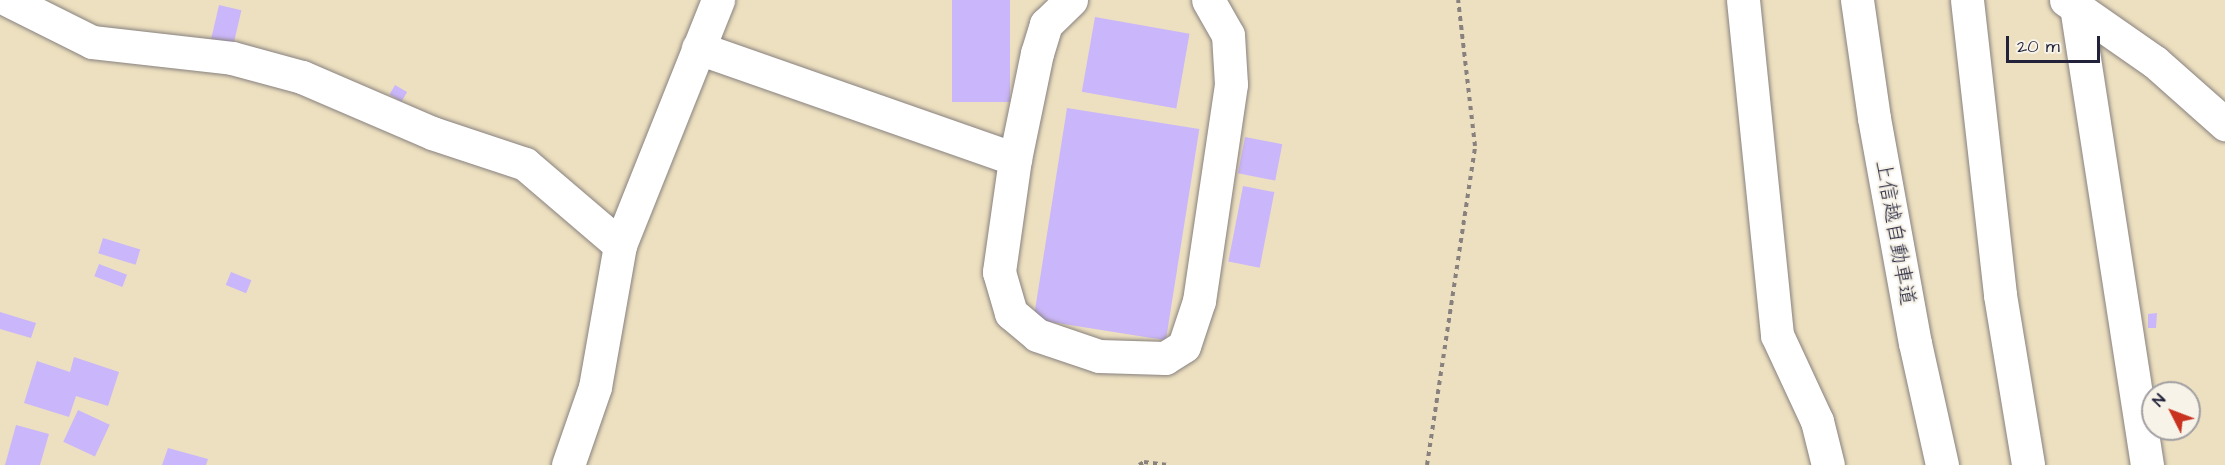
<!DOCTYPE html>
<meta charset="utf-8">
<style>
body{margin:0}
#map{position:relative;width:2225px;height:465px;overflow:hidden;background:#ede0c0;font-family:"Architects Daughter","Klee One",sans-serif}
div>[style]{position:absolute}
.building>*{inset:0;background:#cab6fa;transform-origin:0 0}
.path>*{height:4px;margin-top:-2px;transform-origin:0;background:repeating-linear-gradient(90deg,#88817e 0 4.5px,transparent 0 9px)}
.roads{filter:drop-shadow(0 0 2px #88817e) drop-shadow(0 0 2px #88817e)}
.minor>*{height:33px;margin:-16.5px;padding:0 16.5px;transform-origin:16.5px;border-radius:16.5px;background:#fff}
.highway>*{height:33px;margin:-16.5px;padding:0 16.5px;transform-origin:16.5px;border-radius:16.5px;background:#fff}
span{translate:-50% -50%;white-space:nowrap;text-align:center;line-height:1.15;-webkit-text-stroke:4.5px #f7f3e8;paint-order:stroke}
.street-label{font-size:21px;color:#22223b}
.north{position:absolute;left:2141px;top:381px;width:60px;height:60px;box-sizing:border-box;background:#f7f3e8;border:2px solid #a29fa3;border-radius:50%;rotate:312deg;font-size:16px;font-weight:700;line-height:24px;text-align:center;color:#22223b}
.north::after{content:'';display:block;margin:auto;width:21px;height:27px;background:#c8321e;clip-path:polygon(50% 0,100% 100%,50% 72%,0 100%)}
.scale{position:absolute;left:2006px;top:36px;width:94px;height:27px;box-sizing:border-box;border:3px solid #22223b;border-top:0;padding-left:8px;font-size:18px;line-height:21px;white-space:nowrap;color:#22223b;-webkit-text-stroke:4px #f7f3e8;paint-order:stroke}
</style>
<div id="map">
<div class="building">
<div style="left:952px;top:0;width:58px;height:102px"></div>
<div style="left:219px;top:5px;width:23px;height:35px;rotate:13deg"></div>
<div style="left:1095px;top:17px;width:96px;height:76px;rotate:10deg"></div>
<div style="left:395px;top:85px;width:14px;height:11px;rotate:30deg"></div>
<div style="left:1067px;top:108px;width:134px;height:214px;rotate:9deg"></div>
<div style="left:1245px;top:137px;width:38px;height:37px;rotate:11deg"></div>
<div style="left:1243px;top:186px;width:32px;height:77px;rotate:11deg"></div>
<div style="left:103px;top:238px;width:39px;height:16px;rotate:17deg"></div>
<div style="left:99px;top:264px;width:30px;height:13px;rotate:21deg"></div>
<div style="left:231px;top:272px;width:22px;height:14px;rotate:22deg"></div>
<div style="clip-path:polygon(0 312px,36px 323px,31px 338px,0 329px)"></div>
<div style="clip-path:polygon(2157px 313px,2156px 328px,2148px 328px,2148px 314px)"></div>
<div style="clip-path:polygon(74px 357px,119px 372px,108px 406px,76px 396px,69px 417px,24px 403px,37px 361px,70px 372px)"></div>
<div style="left:78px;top:410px;width:35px;height:35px;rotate:25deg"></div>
<div style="clip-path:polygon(16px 425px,49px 434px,40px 465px,5px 465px)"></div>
<div style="clip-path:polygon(168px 448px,208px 459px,206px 465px,162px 465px)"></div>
</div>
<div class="path">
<div style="left:1139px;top:465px;width:6px;rotate:-31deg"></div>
<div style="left:1144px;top:462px;width:24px;rotate:7deg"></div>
<div style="left:1427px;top:465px;width:323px;rotate:-81.4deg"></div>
<div style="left:1475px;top:146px;width:147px;rotate:-96.6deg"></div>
</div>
<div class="roads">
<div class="minor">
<div style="left:8px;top:0;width:94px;rotate:26.6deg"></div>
<div style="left:92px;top:42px;width:141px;rotate:6.5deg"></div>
<div style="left:232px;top:58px;width:73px;rotate:15.2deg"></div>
<div style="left:302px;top:77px;width:142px;rotate:23.3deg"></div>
<div style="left:432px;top:133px;width:98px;rotate:18.4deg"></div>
<div style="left:525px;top:164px;width:125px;rotate:40.5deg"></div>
<div style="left:1071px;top:0;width:35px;rotate:136deg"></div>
<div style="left:1046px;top:24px;width:30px;rotate:107deg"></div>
<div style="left:1037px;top:53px;width:108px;rotate:101.7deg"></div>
<div style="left:1015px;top:159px;width:114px;rotate:98.1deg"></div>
<div style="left:999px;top:272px;width:43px;rotate:73.7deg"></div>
<div style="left:1011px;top:313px;width:34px;rotate:40deg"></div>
<div style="left:1037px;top:335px;width:65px;rotate:18.7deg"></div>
<div style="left:1099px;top:356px;width:66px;rotate:1.7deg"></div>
<div style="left:1165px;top:358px;width:22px;rotate:-32deg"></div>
<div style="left:1184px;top:346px;width:47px;rotate:-71.6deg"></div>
<div style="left:1199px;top:301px;width:219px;rotate:-81.6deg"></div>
<div style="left:1231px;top:84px;width:49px;rotate:-93.5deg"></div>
<div style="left:1228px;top:35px;width:40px;rotate:-119.7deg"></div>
<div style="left:1743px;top:0;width:337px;rotate:84.2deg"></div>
<div style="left:1777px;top:335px;width:95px;rotate:65.1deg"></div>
<div style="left:1817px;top:421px;width:45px;rotate:76deg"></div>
<div style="left:2066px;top:0;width:108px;rotate:34.9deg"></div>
<div style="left:2155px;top:62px;width:94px;rotate:41.5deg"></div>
<div style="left:2075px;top:0;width:471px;rotate:81.2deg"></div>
<div style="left:698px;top:48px;width:336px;rotate:19.3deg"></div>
<div style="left:568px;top:465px;width:83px;rotate:-70.9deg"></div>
<div style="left:595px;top:387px;width:144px;rotate:-80deg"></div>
<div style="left:620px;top:245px;width:264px;rotate:-68.2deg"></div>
</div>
<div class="highway">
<div style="left:1857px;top:0;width:119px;rotate:81.8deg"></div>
<div style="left:1874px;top:118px;width:229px;rotate:79.7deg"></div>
<div style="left:1915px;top:343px;width:125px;rotate:77.5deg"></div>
<div style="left:1967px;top:0;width:297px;rotate:83.6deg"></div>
<div style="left:2000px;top:295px;width:172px;rotate:80.6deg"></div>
</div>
</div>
<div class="street-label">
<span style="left:1895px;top:233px;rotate:80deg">上信越自動車道</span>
</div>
<div class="north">N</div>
<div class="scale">20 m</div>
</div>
